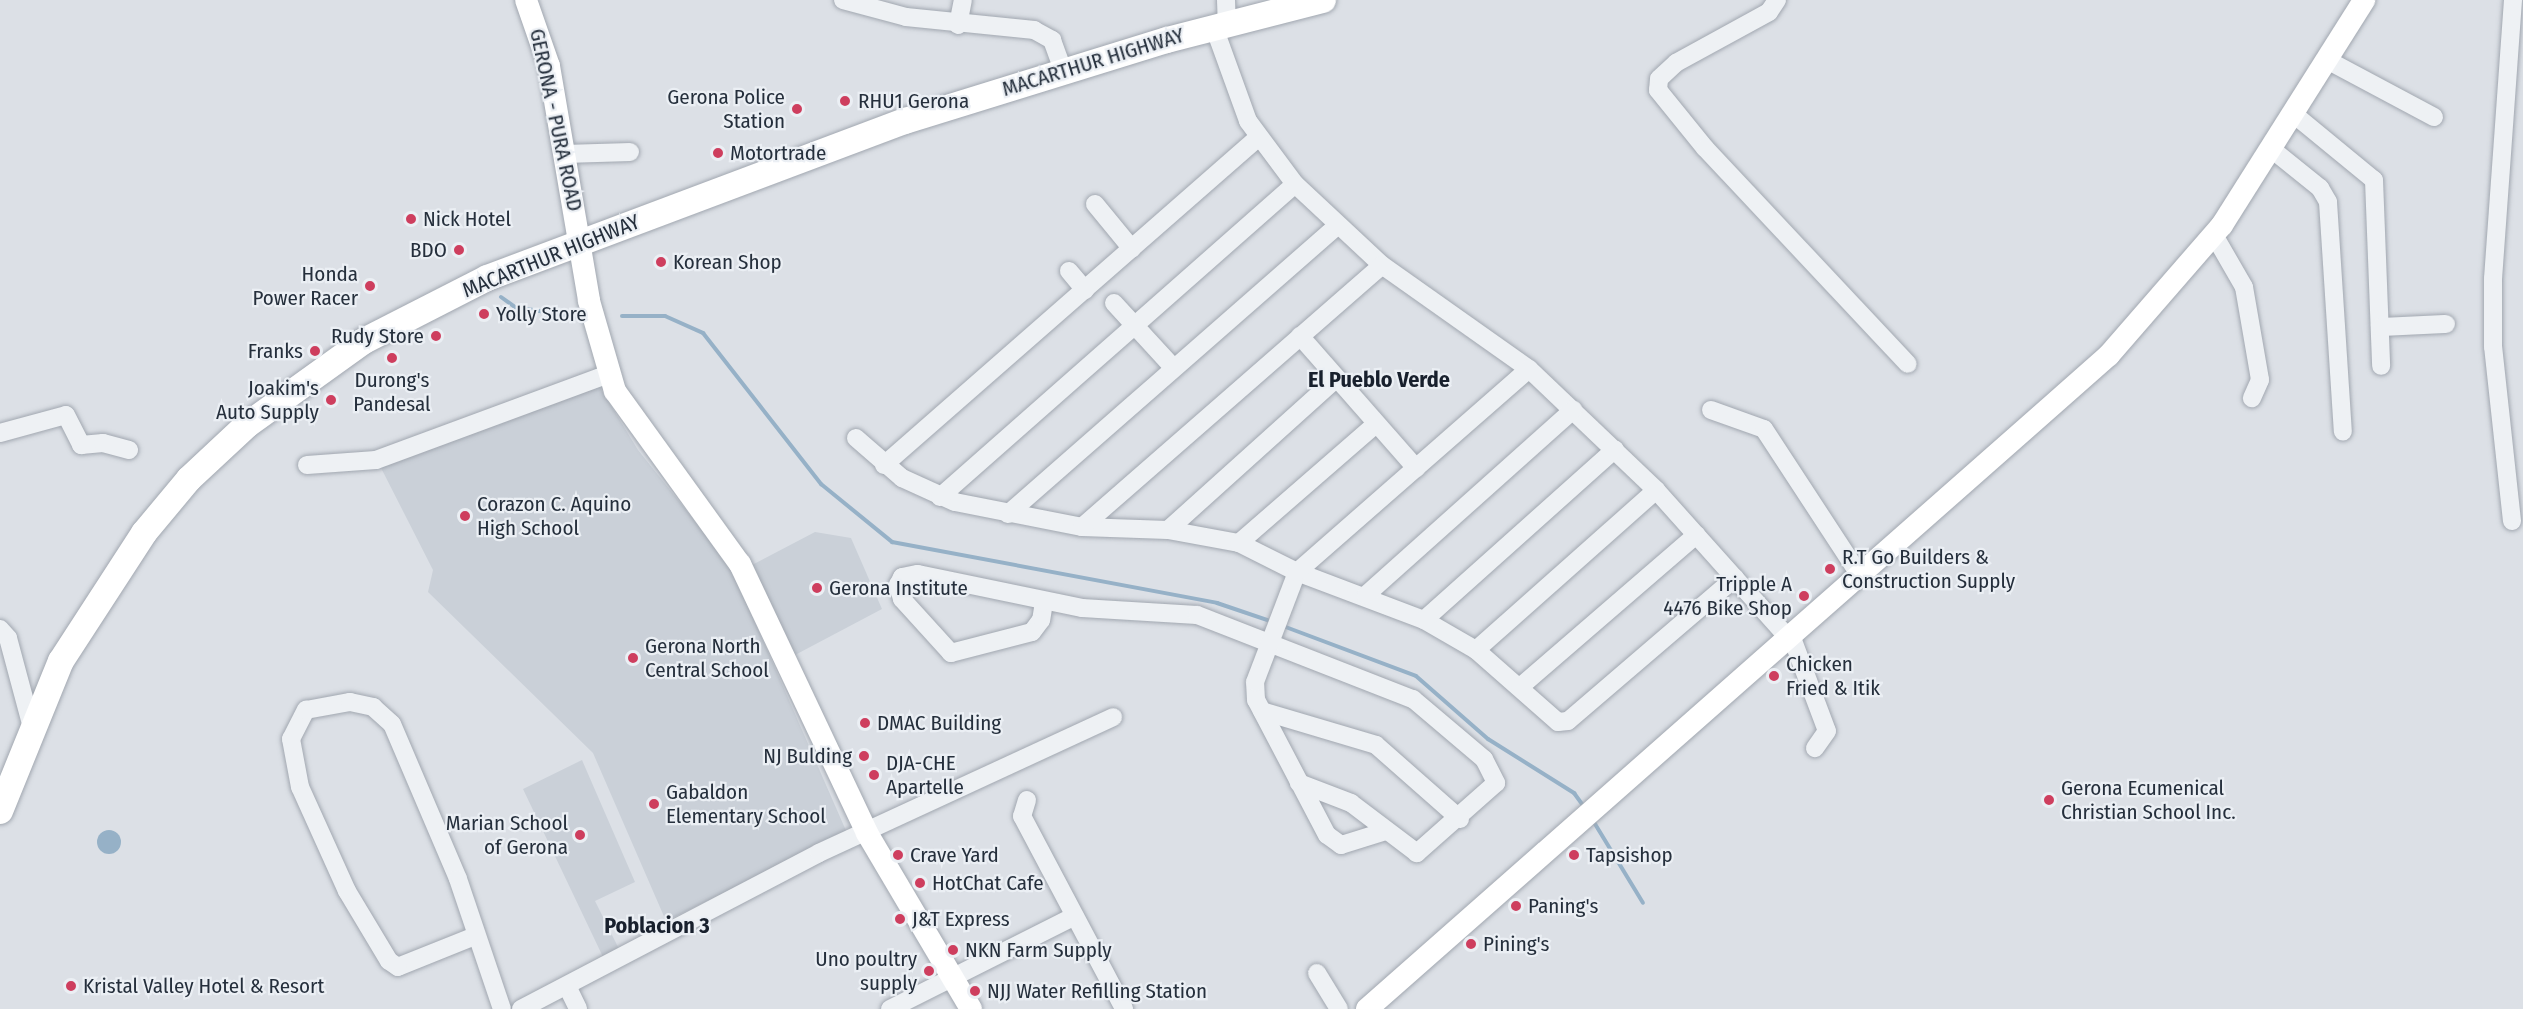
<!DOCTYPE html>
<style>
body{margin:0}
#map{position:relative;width:2523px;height:1009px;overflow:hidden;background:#dce0e6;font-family:"Fira Sans Condensed",sans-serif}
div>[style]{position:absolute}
.built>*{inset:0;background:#cad0d8}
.water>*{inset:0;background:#96b1c7}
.round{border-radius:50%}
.stream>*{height:4px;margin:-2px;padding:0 2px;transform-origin:2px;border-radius:2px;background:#96b1c7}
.roads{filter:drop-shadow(0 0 2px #a1a7b0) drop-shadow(0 0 2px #a1a7b0)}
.minor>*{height:18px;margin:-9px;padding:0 9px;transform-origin:9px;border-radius:9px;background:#eef1f4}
.major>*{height:22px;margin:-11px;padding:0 11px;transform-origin:11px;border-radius:11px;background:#fff}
.highway>*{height:26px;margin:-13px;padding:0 13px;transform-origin:13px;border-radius:13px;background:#fff}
.dots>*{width:16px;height:16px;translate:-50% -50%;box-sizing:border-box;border:3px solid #ebeff4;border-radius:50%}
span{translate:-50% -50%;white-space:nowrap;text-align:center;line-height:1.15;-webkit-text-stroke:4.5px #ebeff4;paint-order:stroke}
.street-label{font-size:21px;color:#252f3c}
.poi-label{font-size:21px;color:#252f3c}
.right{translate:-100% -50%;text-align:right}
.left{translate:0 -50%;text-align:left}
.neighbourhood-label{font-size:22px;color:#18202d;font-weight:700}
</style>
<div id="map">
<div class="built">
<div style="clip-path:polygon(599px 386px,638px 450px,730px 565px,847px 833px,666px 921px,593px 753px,428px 592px,433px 570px,378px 462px)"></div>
<div style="clip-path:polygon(815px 532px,851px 538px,882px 609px,795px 655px,750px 566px)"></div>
<div style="clip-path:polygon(582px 760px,635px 882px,595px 901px,619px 949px,603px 957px,523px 789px)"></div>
</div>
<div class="water">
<div class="round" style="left:97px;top:830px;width:24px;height:24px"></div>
</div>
<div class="stream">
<div style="left:501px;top:297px;width:17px;rotate:36deg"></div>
<div style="left:515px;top:307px;width:62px;rotate:9.3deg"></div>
<div style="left:622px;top:316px;width:43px"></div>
<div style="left:665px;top:316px;width:42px;rotate:24.1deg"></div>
<div style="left:703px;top:333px;width:192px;rotate:52deg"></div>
<div style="left:821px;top:484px;width:92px;rotate:39.2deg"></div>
<div style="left:892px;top:542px;width:331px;rotate:10.6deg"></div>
<div style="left:1217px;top:603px;width:59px;rotate:18.7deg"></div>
<div style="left:1283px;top:626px;width:142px;rotate:20.6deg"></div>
<div style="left:1416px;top:676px;width:96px;rotate:41.2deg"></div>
<div style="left:1488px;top:739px;width:102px;rotate:32.1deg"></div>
<div style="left:1574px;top:793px;width:19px;rotate:54deg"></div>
<div style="left:1592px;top:819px;width:98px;rotate:58.7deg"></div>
</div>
<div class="roads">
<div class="minor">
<div style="left:843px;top:0;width:65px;rotate:15.1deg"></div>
<div style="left:906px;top:17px;width:129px;rotate:5.8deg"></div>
<div style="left:1034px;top:30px;width:21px;rotate:29deg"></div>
<div style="left:1052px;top:40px;width:33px;rotate:70deg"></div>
<div style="left:1226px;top:0;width:23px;rotate:88deg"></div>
<div style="left:1777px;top:0;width:14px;rotate:124deg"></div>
<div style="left:1769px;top:12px;width:106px;rotate:151.3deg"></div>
<div style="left:1676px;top:63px;width:23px;rotate:137deg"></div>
<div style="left:1659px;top:79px;width:11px;rotate:95deg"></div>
<div style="left:1658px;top:90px;width:75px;rotate:51deg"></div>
<div style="left:1705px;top:148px;width:296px;rotate:46.8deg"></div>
<div style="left:958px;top:25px;width:25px;rotate:-79deg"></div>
<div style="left:1214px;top:27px;width:100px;rotate:70.1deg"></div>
<div style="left:1248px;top:121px;width:79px;rotate:53.3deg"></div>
<div style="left:1295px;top:184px;width:119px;rotate:43deg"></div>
<div style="left:1382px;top:265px;width:180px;rotate:35.3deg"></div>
<div style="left:1529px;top:369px;width:175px;rotate:43.6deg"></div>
<div style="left:1656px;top:490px;width:201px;rotate:48.2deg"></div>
<div style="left:2329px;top:61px;width:119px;rotate:28.1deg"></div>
<div style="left:2296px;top:116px;width:101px;rotate:39.4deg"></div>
<div style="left:2374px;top:180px;width:186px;rotate:87.8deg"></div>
<div style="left:2274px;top:151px;width:59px;rotate:38.8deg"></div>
<div style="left:2320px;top:188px;width:16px;rotate:60deg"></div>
<div style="left:2328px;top:202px;width:230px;rotate:86.3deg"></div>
<div style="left:565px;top:154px;width:65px;rotate:-1.8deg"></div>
<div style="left:1095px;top:204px;width:58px;rotate:50.6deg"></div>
<div style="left:2214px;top:235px;width:60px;rotate:60deg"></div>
<div style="left:2244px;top:287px;width:94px;rotate:80.2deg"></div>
<div style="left:2260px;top:380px;width:20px;rotate:114deg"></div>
<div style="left:1069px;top:271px;width:25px;rotate:50deg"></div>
<div style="left:1114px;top:303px;width:86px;rotate:47.4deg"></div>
<div style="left:2380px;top:327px;width:66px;rotate:-2.6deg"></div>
<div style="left:1300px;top:336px;width:176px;rotate:48.7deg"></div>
<div style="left:1711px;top:410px;width:56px;rotate:19.7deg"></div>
<div style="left:1764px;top:429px;width:177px;rotate:56.8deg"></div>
<div style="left:0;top:433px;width:68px;rotate:-15.3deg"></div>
<div style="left:66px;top:415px;width:34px;rotate:63deg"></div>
<div style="left:81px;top:445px;width:22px;rotate:-5deg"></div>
<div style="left:103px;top:443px;width:27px;rotate:15deg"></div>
<div style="left:856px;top:438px;width:61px;rotate:41deg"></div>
<div style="left:902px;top:478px;width:58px;rotate:24.4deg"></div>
<div style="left:955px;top:502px;width:129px;rotate:11.1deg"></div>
<div style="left:1082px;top:527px;width:86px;rotate:2deg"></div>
<div style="left:1168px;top:530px;width:72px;rotate:10.4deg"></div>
<div style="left:1239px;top:543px;width:65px;rotate:26.6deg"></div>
<div style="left:1297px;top:572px;width:136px;rotate:20.7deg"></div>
<div style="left:1424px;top:620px;width:60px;rotate:30deg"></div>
<div style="left:1476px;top:650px;width:109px;rotate:41.3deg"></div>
<div style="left:1558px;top:722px;width:10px;rotate:-6deg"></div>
<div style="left:1568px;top:721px;width:220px;rotate:-40.6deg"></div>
<div style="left:307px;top:465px;width:69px;rotate:-4.1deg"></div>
<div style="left:376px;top:460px;width:248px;rotate:-20.3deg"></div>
<div style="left:884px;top:465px;width:497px;rotate:-41.2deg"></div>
<div style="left:940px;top:497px;width:473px;rotate:-41.4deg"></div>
<div style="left:1008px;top:514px;width:436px;rotate:-41.2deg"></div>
<div style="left:2512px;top:521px;width:175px;rotate:-96.2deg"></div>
<div style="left:2493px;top:347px;width:68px;rotate:-90deg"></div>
<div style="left:2493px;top:279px;width:280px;rotate:-85.9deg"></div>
<div style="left:1082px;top:527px;width:398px;rotate:-41.1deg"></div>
<div style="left:1168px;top:530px;width:227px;rotate:-42deg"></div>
<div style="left:1239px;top:543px;width:181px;rotate:-41deg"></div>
<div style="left:1366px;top:595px;width:278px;rotate:-41.8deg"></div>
<div style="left:1044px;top:602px;width:18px;rotate:99deg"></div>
<div style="left:1041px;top:620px;width:15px;rotate:127deg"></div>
<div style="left:1032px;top:632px;width:84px;rotate:165.5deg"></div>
<div style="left:951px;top:653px;width:73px;rotate:-132.2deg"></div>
<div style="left:902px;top:599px;width:15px;rotate:-106deg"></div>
<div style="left:898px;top:585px;width:9px;rotate:-63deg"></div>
<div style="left:902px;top:577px;width:16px;rotate:-11deg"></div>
<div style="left:918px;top:574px;width:167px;rotate:11.7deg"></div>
<div style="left:1082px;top:608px;width:115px;rotate:3.5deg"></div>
<div style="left:1197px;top:615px;width:232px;rotate:21.3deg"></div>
<div style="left:1413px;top:699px;width:93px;rotate:40.2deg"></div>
<div style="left:1484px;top:759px;width:27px;rotate:63deg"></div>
<div style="left:1496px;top:783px;width:106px;rotate:138.5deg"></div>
<div style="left:1417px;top:853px;width:83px;rotate:-142.9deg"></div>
<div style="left:1351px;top:803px;width:56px;rotate:-159deg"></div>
<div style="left:1424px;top:620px;width:256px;rotate:-41.8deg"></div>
<div style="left:0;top:629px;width:12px;rotate:48deg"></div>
<div style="left:8px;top:638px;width:89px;rotate:75deg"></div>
<div style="left:1792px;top:638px;width:99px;rotate:69.4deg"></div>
<div style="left:1827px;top:731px;width:21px;rotate:125deg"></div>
<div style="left:1476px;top:650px;width:241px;rotate:-41.6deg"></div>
<div style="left:1520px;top:687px;width:233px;rotate:-40.8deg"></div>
<div style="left:1262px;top:711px;width:119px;rotate:16.6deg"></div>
<div style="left:1376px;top:745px;width:112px;rotate:41.4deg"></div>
<div style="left:1027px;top:800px;width:17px;rotate:107deg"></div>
<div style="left:1022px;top:816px;width:218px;rotate:62.1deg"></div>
<div style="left:1386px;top:831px;width:47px;rotate:162.7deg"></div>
<div style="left:1341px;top:845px;width:17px;rotate:-144deg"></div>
<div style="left:1327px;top:835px;width:153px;rotate:-117.7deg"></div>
<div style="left:1256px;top:700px;width:18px;rotate:-93deg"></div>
<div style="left:1255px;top:682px;width:118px;rotate:-69.1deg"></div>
<div style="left:1297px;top:572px;width:308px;rotate:-41.2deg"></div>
<div style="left:475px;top:936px;width:83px;rotate:158.1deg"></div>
<div style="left:398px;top:967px;width:11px;rotate:-146deg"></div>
<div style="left:389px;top:961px;width:82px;rotate:-121deg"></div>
<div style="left:347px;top:891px;width:114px;rotate:-114.3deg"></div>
<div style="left:300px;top:787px;width:49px;rotate:-100.6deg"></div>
<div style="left:291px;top:739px;width:33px;rotate:-63deg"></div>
<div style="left:306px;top:710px;width:45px;rotate:-10.3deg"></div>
<div style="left:350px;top:702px;width:24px;rotate:12deg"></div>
<div style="left:373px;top:707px;width:25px;rotate:42deg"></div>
<div style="left:392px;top:724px;width:168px;rotate:66.9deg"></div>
<div style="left:458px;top:879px;width:137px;rotate:71.3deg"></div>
<div style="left:1317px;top:973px;width:42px;rotate:58.6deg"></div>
<div style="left:567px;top:986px;width:25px;rotate:64deg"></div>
<div style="left:521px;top:1009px;width:336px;rotate:-27.6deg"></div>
<div style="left:819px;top:853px;width:324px;rotate:-24.8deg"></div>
<div style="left:890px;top:1009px;width:205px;rotate:-26.7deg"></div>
</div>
<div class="major">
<div style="left:526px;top:0;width:70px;rotate:70.8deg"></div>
<div style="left:549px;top:66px;width:238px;rotate:80.3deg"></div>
<div style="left:589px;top:301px;width:94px;rotate:73.9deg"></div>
<div style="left:615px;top:391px;width:213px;rotate:54.2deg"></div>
<div style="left:740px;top:564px;width:297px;rotate:64.7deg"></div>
<div style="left:867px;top:833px;width:204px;rotate:59.4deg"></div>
<div style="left:1367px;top:1009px;width:989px;rotate:-41.39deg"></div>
<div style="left:2109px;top:355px;width:172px;rotate:-49deg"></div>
<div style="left:2222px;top:225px;width:266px;rotate:-57.7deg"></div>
</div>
<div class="highway">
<div style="left:0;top:811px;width:162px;rotate:-67.9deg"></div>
<div style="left:61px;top:661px;width:153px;rotate:-57deg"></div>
<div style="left:144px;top:533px;width:70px;rotate:-50.2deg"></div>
<div style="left:189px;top:479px;width:79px;rotate:-43deg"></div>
<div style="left:247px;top:425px;width:144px;rotate:-35.7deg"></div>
<div style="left:364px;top:341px;width:138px;rotate:-27.1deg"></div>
<div style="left:487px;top:278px;width:447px;rotate:-20.6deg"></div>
<div style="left:905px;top:121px;width:274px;rotate:-17.2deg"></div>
<div style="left:1167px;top:40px;width:161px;rotate:-14.4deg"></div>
</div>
</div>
<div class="dots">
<div style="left:845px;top:101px;background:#ce3e5e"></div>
<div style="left:797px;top:109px;background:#ce3e5e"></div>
<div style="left:718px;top:153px;background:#ce3e5e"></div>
<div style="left:411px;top:219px;background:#ce3e5e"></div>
<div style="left:459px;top:250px;background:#ce3e5e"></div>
<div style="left:661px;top:262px;background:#ce3e5e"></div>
<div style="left:370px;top:286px;background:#ce3e5e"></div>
<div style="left:484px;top:314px;background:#ce3e5e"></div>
<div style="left:436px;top:336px;background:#ce3e5e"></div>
<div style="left:315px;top:351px;background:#ce3e5e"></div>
<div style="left:392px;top:358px;background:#ce3e5e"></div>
<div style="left:331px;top:400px;background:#ce3e5e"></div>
<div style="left:465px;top:516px;background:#ce3e5e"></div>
<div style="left:1830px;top:569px;background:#ce3e5e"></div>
<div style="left:817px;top:588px;background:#ce3e5e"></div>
<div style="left:1804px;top:596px;background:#ce3e5e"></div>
<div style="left:633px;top:658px;background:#ce3e5e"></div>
<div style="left:1774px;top:676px;background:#ce3e5e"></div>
<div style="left:865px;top:723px;background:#ce3e5e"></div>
<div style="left:864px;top:756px;background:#ce3e5e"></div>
<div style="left:874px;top:775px;background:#ce3e5e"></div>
<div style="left:2049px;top:800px;background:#ce3e5e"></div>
<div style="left:654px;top:804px;background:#ce3e5e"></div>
<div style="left:580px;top:835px;background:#ce3e5e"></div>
<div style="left:898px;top:855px;background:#ce3e5e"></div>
<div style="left:1574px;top:855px;background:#ce3e5e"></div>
<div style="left:920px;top:883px;background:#ce3e5e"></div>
<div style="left:1516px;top:906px;background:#ce3e5e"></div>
<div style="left:900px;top:919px;background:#ce3e5e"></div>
<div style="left:1471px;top:944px;background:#ce3e5e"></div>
<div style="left:953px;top:950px;background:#ce3e5e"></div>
<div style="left:929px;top:971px;background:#ce3e5e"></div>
<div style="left:71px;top:986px;background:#ce3e5e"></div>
<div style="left:975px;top:991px;background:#ce3e5e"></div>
</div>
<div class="street-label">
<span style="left:1093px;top:62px;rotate:-17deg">MACARTHUR HIGHWAY</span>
<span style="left:556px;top:120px;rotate:78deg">GERONA - PURA ROAD</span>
<span style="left:551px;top:256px;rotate:-22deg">MACARTHUR HIGHWAY</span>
</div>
<div class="poi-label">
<span class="right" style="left:785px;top:109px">Gerona Police<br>Station</span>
<span class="left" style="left:858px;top:101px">RHU1 Gerona</span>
<span class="left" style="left:730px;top:153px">Motortrade</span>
<span class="left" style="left:423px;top:219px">Nick Hotel</span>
<span class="right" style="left:447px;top:250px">BDO</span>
<span class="left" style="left:673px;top:262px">Korean Shop</span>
<span class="right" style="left:358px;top:286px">Honda<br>Power Racer</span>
<span class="left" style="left:496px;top:314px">Yolly Store</span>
<span class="right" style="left:424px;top:336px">Rudy Store</span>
<span class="right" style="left:303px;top:351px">Franks</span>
<span style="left:392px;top:392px">Durong's<br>Pandesal</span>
<span class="right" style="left:319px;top:400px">Joakim's<br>Auto Supply</span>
<span class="left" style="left:477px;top:516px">Corazon C. Aquino<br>High School</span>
<span class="left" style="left:1842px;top:569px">R.T Go Builders &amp;<br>Construction Supply</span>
<span class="right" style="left:1792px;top:596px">Tripple A<br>4476 Bike Shop</span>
<span class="left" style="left:829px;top:588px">Gerona Institute</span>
<span class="left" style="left:645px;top:658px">Gerona North<br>Central School</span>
<span class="left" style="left:1786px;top:676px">Chicken<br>Fried &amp; Itik</span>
<span class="left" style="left:877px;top:723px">DMAC Building</span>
<span class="right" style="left:852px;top:756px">NJ Bulding</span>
<span class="left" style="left:886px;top:775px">DJA-CHE<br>Apartelle</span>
<span class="left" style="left:2061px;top:800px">Gerona Ecumenical<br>Christian School Inc.</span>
<span class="left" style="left:666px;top:804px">Gabaldon<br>Elementary School</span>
<span class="right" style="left:568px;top:835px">Marian School<br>of Gerona</span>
<span class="left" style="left:910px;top:855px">Crave Yard</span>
<span class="left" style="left:1586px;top:855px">Tapsishop</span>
<span class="left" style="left:932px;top:883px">HotChat Cafe</span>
<span class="left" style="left:1528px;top:906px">Paning's</span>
<span class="left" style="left:912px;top:919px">J&amp;T Express</span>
<span class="left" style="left:1483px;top:944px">Pining's</span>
<span class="left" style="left:965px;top:950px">NKN Farm Supply</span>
<span class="right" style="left:917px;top:971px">Uno poultry<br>supply</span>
<span class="left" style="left:83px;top:986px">Kristal Valley Hotel &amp; Resort</span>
<span class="left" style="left:987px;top:991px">NJJ Water Refilling Station</span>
</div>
<div class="neighbourhood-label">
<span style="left:1379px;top:380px">El Pueblo Verde</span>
<span style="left:657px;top:926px">Poblacion 3</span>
</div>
</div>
